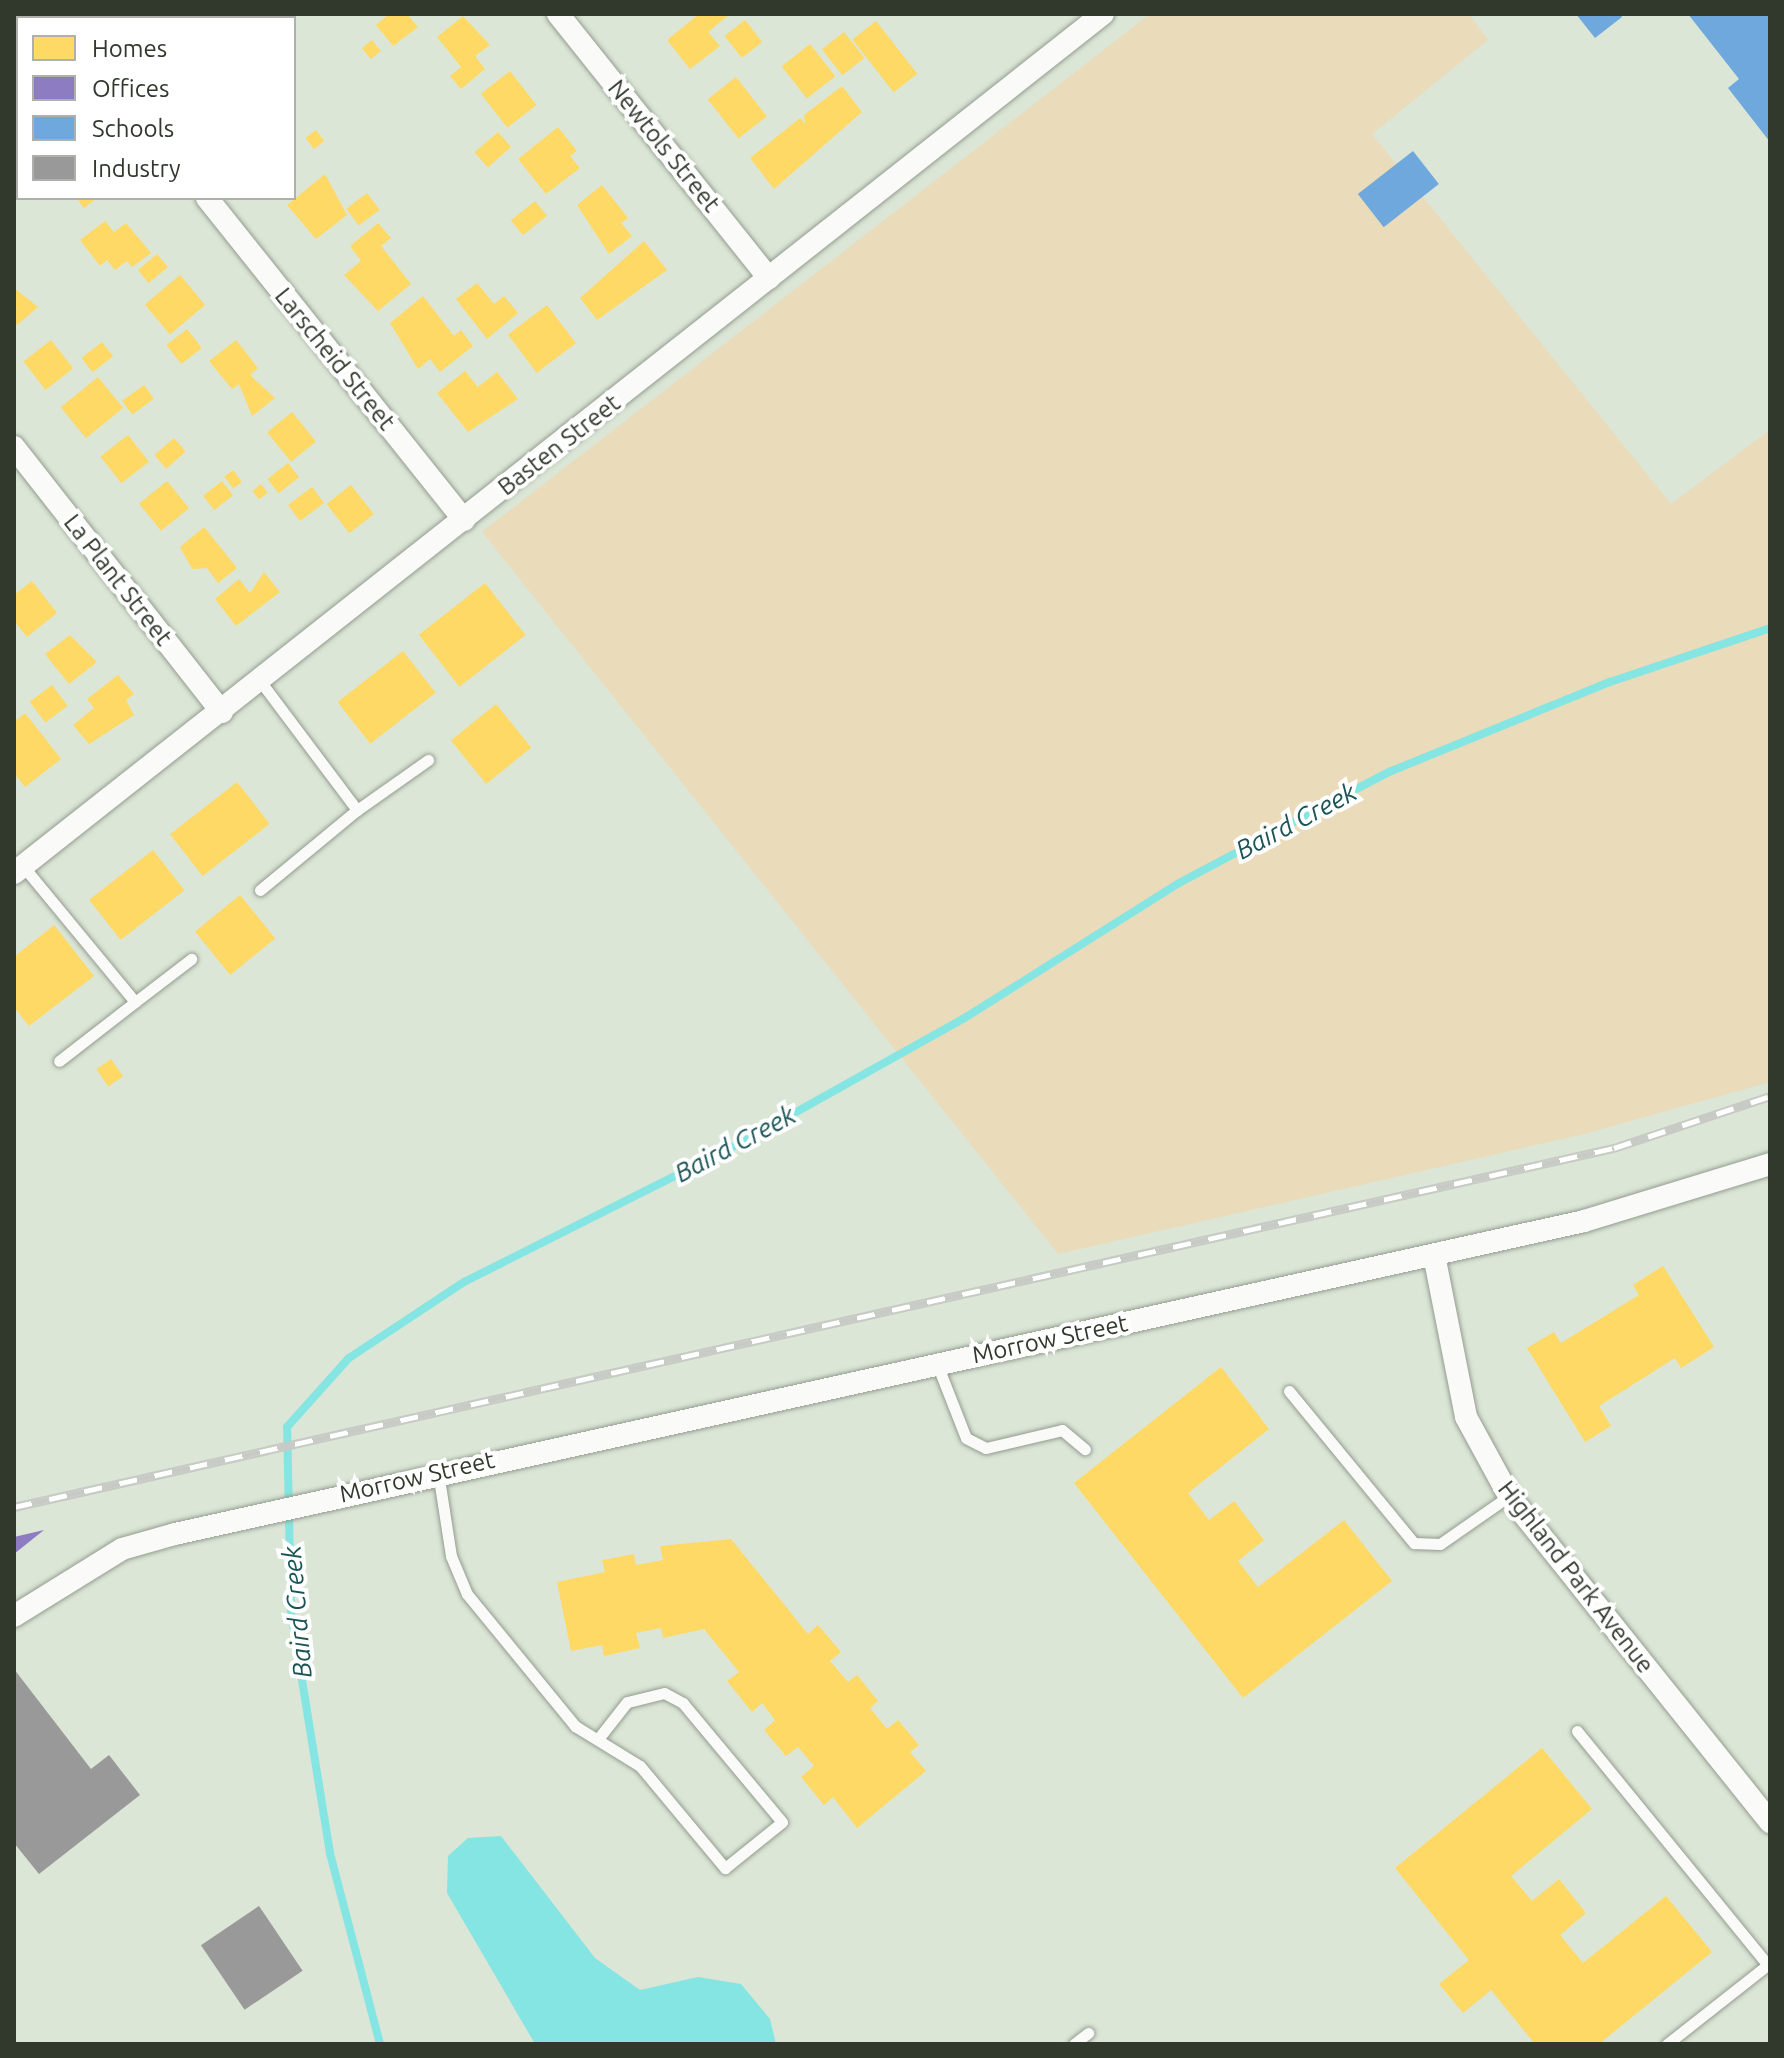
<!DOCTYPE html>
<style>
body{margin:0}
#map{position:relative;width:1784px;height:2058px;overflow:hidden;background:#dbe6d6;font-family:Ubuntu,sans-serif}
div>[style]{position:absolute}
.green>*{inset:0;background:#eadbba}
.water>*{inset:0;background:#85e5e2}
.homes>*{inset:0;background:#ffd966;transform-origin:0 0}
.offices>*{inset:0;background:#8e7cc3}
.schools>*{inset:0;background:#6fa8dc;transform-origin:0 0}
.industry>*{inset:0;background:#999;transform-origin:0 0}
.stream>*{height:8px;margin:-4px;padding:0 4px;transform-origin:4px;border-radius:4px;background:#85e5e2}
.roads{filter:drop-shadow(0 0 2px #949c90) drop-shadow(0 0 2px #949c90)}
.service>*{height:11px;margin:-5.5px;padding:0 5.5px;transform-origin:5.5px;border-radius:5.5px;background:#fafbf9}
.minor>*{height:22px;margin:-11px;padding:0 11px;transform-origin:11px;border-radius:11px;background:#fafbf9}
.rail>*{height:9px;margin-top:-4.5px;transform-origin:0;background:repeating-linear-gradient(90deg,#fff 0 18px,#c7cac5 0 36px);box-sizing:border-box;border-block:2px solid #c7cac5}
span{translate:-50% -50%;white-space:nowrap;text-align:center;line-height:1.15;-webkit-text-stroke:8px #fff;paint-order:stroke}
.street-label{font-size:24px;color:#31392d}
.water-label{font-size:26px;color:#1b5455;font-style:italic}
.frame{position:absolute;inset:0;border:16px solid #31392d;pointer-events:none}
.legend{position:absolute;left:16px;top:16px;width:280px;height:184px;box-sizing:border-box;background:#fff;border:2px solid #adb0ab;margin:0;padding:10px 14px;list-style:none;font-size:24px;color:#31392d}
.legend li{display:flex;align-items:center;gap:16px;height:40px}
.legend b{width:40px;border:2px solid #adb0ab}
</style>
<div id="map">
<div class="green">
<div style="clip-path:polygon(1150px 14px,1469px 14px,1488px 40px,1372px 134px,1671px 504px,1770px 430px,1770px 1082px,1584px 1134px,1058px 1254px,482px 532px)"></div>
</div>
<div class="water">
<div style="clip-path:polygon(501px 1836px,595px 1958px,640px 1990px,698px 1977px,741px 1984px,770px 2019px,776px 2044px,535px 2044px,447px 1893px,448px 1856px,468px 1838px)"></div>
</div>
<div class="homes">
<div style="left:139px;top:14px;width:53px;height:5px"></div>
<div style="clip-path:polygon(389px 14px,407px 14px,418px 27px,393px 46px,376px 25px)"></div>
<div style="clip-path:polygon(699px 14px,730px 14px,708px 32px,720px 46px,690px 69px,667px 40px)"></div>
<div style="clip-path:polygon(463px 16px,490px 45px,475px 56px,485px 69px,461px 89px,450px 76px,461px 67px,437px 37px)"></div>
<div style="left:745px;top:20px;width:28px;height:26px;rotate:52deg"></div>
<div style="left:876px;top:21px;width:67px;height:30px;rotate:52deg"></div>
<div style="left:844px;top:32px;width:33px;height:28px;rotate:52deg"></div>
<div style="left:372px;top:40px;width:14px;height:13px;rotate:51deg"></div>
<div style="left:810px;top:44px;width:41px;height:36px;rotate:52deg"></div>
<div style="left:510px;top:71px;width:43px;height:37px;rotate:52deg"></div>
<div style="left:736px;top:77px;width:50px;height:36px;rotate:52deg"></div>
<div style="clip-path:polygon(842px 86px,862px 112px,774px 189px,750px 158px,800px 118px,805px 124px,804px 115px)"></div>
<div style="clip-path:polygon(18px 105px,18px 147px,14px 142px)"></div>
<div style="clip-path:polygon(558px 127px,577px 151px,570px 156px,580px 168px,546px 194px,518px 159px)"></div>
<div style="left:316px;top:130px;width:14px;height:13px;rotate:54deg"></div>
<div style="left:498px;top:132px;width:20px;height:31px;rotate:49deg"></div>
<div style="clip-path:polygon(325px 174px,347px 215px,316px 239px,287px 205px)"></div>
<div style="clip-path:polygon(602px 185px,628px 218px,621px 223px,632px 236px,609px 254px,577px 205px)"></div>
<div style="left:367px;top:193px;width:21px;height:26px;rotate:53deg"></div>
<div style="clip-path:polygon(76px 198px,97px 198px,84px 208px)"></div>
<div style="left:535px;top:201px;width:19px;height:31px;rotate:51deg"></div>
<div style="clip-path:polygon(105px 221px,114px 232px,126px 223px,151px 253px,132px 267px,127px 261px,115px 270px,107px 260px,100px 266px,80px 240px)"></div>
<div style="clip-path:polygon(378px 223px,391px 238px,381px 246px,411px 284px,378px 311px,344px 275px,361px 261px,350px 246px)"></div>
<div style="clip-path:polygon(644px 241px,667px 270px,597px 320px,580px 298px)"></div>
<div style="left:157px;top:254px;width:17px;height:25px;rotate:50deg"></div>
<div style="left:180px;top:275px;width:39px;height:46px;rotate:50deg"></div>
<div style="clip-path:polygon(477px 283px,494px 304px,504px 296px,518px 313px,487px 339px,456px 299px)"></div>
<div style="clip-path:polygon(14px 288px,38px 307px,17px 325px,14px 321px)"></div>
<div style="clip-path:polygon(423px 296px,454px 336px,461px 330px,473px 346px,440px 372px,430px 359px,418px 369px,390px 323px)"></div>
<div style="left:547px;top:305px;width:48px;height:49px;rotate:53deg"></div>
<div style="left:187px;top:329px;width:24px;height:26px;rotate:52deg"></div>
<div style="left:51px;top:340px;width:36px;height:35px;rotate:52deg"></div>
<div style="clip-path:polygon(236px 340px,258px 368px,250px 375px,275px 398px,252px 416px,239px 384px,232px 389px,209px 361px)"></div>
<div style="left:102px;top:342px;width:18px;height:26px;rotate:52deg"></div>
<div style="clip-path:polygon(465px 371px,478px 387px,497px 372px,518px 399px,468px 432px,437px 393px)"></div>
<div style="left:98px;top:377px;width:40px;height:48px;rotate:51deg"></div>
<div style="left:144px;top:385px;width:17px;height:27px;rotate:54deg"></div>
<div style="left:292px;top:412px;width:38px;height:32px;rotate:51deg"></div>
<div style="left:128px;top:435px;width:34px;height:35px;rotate:52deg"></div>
<div style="left:174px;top:438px;width:18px;height:26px;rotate:49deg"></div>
<div style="left:288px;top:463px;width:18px;height:26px;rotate:52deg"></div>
<div style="left:233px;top:470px;width:15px;height:11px;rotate:53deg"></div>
<div style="left:167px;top:481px;width:35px;height:36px;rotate:51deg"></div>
<div style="left:222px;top:481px;width:18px;height:24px;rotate:52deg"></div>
<div style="left:261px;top:484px;width:11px;height:11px;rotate:52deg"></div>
<div style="left:351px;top:485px;width:37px;height:31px;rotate:52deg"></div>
<div style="left:312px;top:487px;width:20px;height:30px;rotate:53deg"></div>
<div style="clip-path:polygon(204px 527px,237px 568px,218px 583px,207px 568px,192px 569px,180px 547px)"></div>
<div style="clip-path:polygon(264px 572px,280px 592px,236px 626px,215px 599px,239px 579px,250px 593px)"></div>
<div style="clip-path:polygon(32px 581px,57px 613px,27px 637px,14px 621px,14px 595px)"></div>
<div style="left:485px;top:583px;width:66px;height:84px;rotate:52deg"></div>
<div style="clip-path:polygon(70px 635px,97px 662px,69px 684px,45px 654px)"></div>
<div style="left:403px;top:651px;width:53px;height:83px;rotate:52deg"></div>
<div style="clip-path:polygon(118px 675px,134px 694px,126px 700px,134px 715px,89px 744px,73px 725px,94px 708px,87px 699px)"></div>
<div style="left:52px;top:685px;width:26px;height:28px;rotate:53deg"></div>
<div style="left:496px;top:704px;width:56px;height:58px;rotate:51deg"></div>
<div style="clip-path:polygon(25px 713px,61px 759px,25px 787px,14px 773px,14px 722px)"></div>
<div style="left:237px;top:782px;width:53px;height:85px;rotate:52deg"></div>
<div style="left:153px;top:850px;width:51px;height:81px;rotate:52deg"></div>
<div style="left:240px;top:895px;width:56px;height:58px;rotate:51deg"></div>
<div style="clip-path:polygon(54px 925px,94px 976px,29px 1026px,14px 1007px,14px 957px)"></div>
<div style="left:111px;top:1059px;width:21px;height:18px;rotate:55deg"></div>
<div style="clip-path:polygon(1663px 1266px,1714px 1347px,1681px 1368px,1675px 1358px,1599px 1406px,1611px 1426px,1585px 1442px,1527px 1348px,1554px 1332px,1561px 1343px,1639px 1295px,1633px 1285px)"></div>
<div style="clip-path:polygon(1221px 1367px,1269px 1429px,1188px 1493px,1209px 1520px,1234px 1501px,1264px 1540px,1238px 1561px,1258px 1587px,1344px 1520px,1392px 1581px,1243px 1698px,1074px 1483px)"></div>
<div style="clip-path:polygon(731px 1539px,808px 1634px,818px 1625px,841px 1652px,830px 1661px,848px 1682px,857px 1675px,878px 1701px,870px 1708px,887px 1729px,898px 1720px,919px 1745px,910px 1752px,926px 1771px,857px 1828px,833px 1797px,824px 1805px,801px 1777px,814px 1766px,798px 1747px,786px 1756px,764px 1730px,775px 1720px,762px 1703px,752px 1712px,727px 1681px,739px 1672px,704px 1629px,663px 1638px,661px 1628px,636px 1633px,640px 1648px,604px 1656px,602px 1645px,571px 1651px,557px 1582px,605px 1572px,602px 1560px,634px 1554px,636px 1565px,663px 1560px,660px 1546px)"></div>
<div style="clip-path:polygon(1542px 1748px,1592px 1809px,1511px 1876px,1532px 1901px,1559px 1879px,1586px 1913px,1560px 1935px,1583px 1963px,1666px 1896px,1712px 1952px,1599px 2044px,1535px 2044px,1491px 1990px,1463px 2013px,1439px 1984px,1469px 1960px,1395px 1868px)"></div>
</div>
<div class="offices">
<div style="clip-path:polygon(44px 1530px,14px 1554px,14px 1537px)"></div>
</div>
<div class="schools">
<div style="clip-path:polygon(1576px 14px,1620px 14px,1622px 17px,1595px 38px)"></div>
<div style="clip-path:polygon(1688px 14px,1770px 14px,1770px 142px,1728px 88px,1739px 79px)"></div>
<div style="left:1413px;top:151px;width:42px;height:70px;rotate:52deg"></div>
</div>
<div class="industry">
<div style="clip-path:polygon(14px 1669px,91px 1769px,109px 1755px,140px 1795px,39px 1874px,14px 1843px)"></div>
<div style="left:259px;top:1906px;width:78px;height:70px;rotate:56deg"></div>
</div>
<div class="stream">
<div style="left:380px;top:2044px;width:197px;rotate:-104.7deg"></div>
<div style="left:330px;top:1853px;width:244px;rotate:-99.2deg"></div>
<div style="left:291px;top:1612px;width:185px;rotate:-91.2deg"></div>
<div style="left:287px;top:1427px;width:93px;rotate:-48.1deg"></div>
<div style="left:349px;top:1358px;width:138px;rotate:-33.5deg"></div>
<div style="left:464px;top:1282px;width:318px;rotate:-26.7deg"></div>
<div style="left:748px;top:1139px;width:246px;rotate:-29.2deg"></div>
<div style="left:963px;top:1019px;width:255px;rotate:-32.2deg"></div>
<div style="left:1179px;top:883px;width:238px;rotate:-27.9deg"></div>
<div style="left:1389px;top:772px;width:239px;rotate:-22.2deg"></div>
<div style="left:1610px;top:682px;width:169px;rotate:-18.6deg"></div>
</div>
<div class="roads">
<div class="service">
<div style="left:357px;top:810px;width:87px;rotate:-35.2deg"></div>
<div style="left:23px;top:866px;width:176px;rotate:50.5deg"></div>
<div style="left:135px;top:1002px;width:96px;rotate:142.2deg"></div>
<div style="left:260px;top:890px;width:126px;rotate:-39.5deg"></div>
<div style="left:357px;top:810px;width:161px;rotate:-126.9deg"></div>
<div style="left:135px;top:1002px;width:71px;rotate:-37.5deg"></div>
<div style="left:937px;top:1364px;width:79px;rotate:68.6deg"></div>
<div style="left:966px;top:1438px;width:22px;rotate:27deg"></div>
<div style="left:986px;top:1448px;width:78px;rotate:-13.3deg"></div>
<div style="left:1062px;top:1430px;width:30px;rotate:40deg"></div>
<div style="left:1289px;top:1391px;width:197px;rotate:50.6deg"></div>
<div style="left:1414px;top:1543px;width:26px;rotate:2deg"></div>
<div style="left:1440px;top:1544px;width:84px;rotate:-34.8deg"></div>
<div style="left:438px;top:1472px;width:85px;rotate:81.2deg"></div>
<div style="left:451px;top:1556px;width:41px;rotate:67.2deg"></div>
<div style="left:467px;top:1594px;width:171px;rotate:50.7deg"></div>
<div style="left:575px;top:1726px;width:76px;rotate:31.6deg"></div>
<div style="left:640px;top:1766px;width:133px;rotate:50.2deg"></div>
<div style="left:725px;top:1868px;width:73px;rotate:-38.9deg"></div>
<div style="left:782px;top:1822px;width:155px;rotate:-129.8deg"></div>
<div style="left:683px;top:1703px;width:21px;rotate:-152deg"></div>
<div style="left:664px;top:1693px;width:38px;rotate:166deg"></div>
<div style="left:627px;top:1702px;width:47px;rotate:128.1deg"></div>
<div style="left:1577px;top:1731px;width:302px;rotate:50.8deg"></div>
<div style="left:1074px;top:2044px;width:18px;rotate:-38deg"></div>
<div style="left:1667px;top:2044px;width:131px;rotate:-38.2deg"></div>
</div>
<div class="minor">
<div style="left:60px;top:14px;width:5px;rotate:53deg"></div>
<div style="left:558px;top:14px;width:338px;rotate:51.4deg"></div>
<div style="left:207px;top:198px;width:412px;rotate:51.4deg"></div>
<div style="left:14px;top:447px;width:337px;rotate:51.9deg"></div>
<div style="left:14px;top:873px;width:1387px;rotate:-38.27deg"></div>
<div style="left:1434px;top:1255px;width:165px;rotate:78.8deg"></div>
<div style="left:1466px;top:1417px;width:90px;rotate:61.4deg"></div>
<div style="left:1509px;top:1496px;width:418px;rotate:51.3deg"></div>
<div style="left:14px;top:1616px;width:127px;rotate:-31.8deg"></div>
<div style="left:122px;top:1549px;width:55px;rotate:-15.8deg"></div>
<div style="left:175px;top:1534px;width:1443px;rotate:-12.52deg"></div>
<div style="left:1584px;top:1221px;width:195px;rotate:-17deg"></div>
</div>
</div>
<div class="rail">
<div style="left:14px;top:1507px;width:1640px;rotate:-12.65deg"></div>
<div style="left:1614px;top:1148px;width:164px;rotate:-18.4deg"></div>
</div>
<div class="street-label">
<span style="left:664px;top:146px;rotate:51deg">Newtols Street</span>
<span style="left:335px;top:359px;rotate:51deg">Larscheid Street</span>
<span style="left:559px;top:445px;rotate:-38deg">Basten Street</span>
<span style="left:118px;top:580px;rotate:52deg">La Plant Street</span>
<span style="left:1050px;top:1339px;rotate:-12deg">Morrow Street</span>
<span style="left:417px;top:1477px;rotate:-13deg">Morrow Street</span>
<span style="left:1576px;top:1577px;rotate:52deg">Highland Park Avenue</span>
</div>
<div class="water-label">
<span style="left:1296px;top:821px;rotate:-28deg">Baird Creek</span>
<span style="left:735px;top:1144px;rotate:-28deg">Baird Creek</span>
<span style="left:297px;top:1612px;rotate:-95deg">Baird Creek</span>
</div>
<div class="frame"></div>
<ul class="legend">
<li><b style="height:22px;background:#ffd966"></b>Homes</li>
<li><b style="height:22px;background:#8e7cc3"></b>Offices</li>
<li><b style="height:22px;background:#6fa8dc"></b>Schools</li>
<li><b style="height:22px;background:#999"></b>Industry</li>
</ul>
</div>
